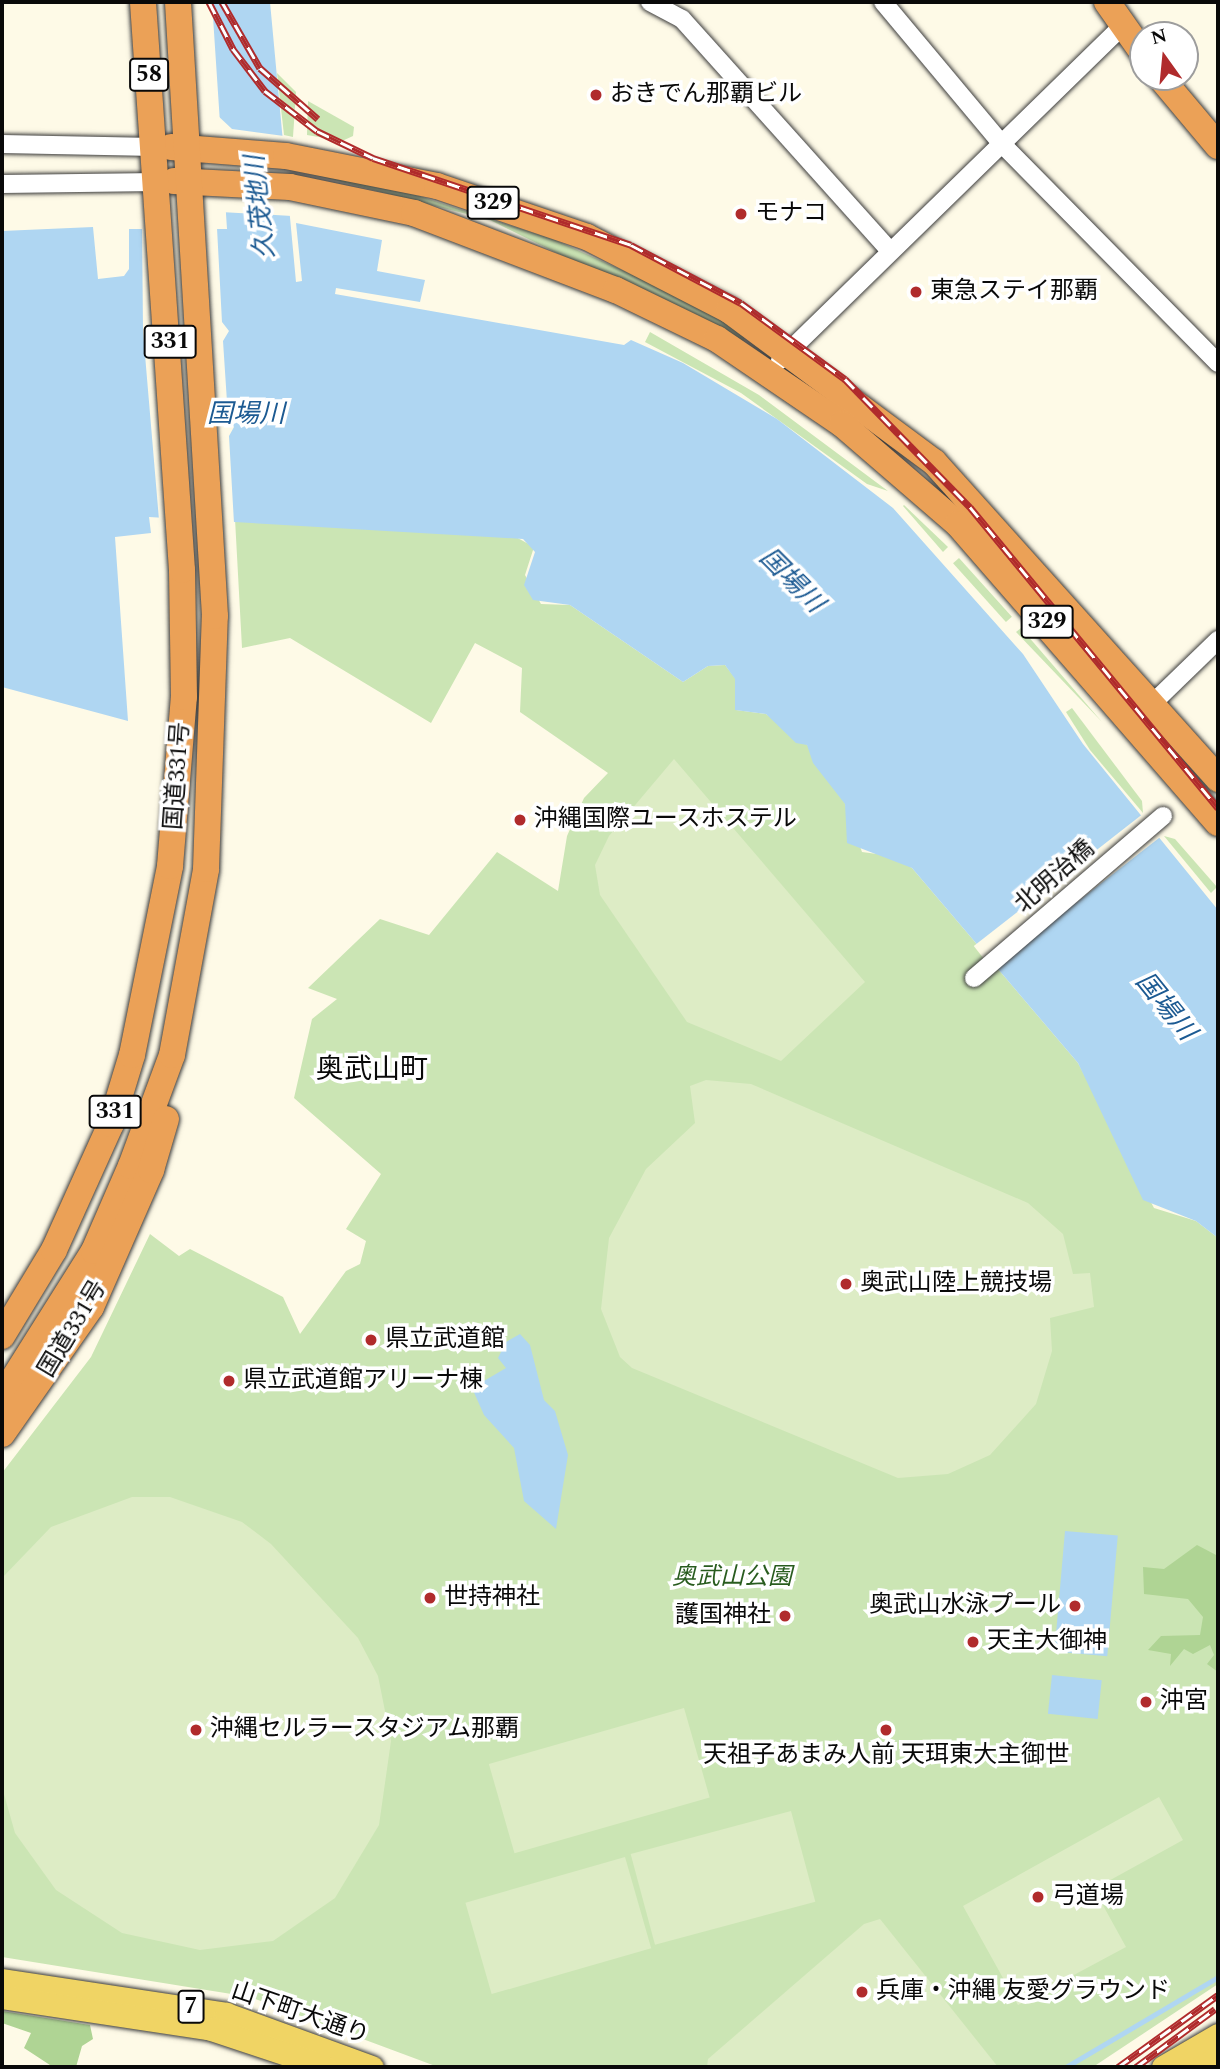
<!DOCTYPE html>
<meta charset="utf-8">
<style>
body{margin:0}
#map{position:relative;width:1220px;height:2069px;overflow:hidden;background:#fefae7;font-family:Spectral,"Noto Sans JP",serif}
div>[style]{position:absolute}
.green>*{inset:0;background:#cbe5b4;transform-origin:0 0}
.forest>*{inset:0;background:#afd494}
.pitch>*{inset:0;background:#ddecc5;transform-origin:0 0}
.water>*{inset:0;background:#afd6f2;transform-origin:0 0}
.pier>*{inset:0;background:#fefae7;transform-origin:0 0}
.stream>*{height:4.5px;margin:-2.25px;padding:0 2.25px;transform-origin:2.25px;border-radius:2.25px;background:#afd6f2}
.roads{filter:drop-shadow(0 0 2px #3c3c3c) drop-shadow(0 0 2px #3c3c3c)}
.minor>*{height:18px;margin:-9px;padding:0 9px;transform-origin:9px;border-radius:9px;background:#fff}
.major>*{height:23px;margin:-11.5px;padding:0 11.5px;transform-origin:11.5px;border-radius:11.5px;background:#f0d464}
.highway>*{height:26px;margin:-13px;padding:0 13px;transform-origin:13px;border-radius:13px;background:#eba157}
.rail>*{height:7px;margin-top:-3.5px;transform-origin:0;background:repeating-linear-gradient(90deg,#fff 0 13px,#b02b2c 0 26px);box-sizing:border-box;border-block:2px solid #b02b2c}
.dots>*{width:19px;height:19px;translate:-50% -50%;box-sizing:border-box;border:4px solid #fff;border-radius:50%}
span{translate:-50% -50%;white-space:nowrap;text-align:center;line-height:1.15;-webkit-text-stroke:7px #fff;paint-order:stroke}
.shield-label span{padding:2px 5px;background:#fff;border:2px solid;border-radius:5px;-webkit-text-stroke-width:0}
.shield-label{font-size:23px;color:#090909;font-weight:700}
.poi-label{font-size:24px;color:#090909}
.left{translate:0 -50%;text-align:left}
.right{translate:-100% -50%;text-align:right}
.street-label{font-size:24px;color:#090909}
.park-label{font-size:24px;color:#295c1f;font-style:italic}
.water-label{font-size:26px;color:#1c5a92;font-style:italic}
.quarter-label{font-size:28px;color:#090909}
.frame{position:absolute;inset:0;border:4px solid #090909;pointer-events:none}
.north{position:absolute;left:1129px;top:21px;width:70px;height:70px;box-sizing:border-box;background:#fff;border:2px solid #9d9d9d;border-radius:50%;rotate:345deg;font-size:19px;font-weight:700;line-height:28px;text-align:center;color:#090909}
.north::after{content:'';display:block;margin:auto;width:24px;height:32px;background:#b02b2c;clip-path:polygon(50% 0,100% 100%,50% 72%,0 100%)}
</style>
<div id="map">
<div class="green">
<div style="clip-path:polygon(277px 73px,296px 92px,293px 137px,284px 135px)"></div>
<div style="clip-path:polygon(308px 101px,354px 127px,353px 136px,342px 141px,307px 135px)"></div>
<div style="clip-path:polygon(291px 169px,416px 195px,555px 240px,684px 298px,746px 336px,741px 344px,490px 220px)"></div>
<div style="clip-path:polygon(650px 332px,759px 395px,888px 491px,867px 484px,741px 393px,645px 342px)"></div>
<div style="clip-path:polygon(904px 505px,948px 547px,943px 552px,903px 506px)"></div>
<div style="clip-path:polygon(235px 519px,514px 536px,534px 547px,525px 575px,541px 604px,570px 605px,683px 682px,708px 666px,725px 665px,735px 678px,736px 710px,766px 714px,811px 748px,843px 798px,862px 852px,892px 856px,912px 868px,1078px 1063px,1154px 1208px,1196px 1221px,1218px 1238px,1218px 1984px,1093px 2067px,438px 2067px,250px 1997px,2px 1957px,2px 1473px,91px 1357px,150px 1234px,179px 1256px,190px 1249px,283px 1297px,300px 1334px,346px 1271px,360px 1264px,366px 1241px,346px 1229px,381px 1174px,294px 1098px,312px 1019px,337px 999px,308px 988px,380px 919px,429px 935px,497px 852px,558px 891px,567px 836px,584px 798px,608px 773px,520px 712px,522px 668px,475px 643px,431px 723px,290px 638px,242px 648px)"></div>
<div style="left:959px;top:558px;width:79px;height:8px;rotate:48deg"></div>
<div style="clip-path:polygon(1021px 628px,1102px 722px,1016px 632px)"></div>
<div style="clip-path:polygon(1072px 708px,1142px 801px,1143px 813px,1090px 750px,1066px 712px)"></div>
<div style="clip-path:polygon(1164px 836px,1175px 839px,1217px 887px,1211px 893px)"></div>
</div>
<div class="forest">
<div style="clip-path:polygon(1197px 1545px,1218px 1556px,1218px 1672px,1207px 1664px,1214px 1655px,1210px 1645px,1193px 1654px,1184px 1649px,1170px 1666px,1171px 1654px,1148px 1650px,1161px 1636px,1200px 1635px,1203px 1617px,1188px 1599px,1144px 1594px,1143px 1567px,1164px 1569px)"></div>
<div style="clip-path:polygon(2px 2011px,90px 2025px,93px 2039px,82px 2046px,76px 2067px,53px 2067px,24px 2048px,31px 2033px,2px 2023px)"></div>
</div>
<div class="pitch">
<div style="clip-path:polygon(674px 759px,865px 982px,781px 1061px,687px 1022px,600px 895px,595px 865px,609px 836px)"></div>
<div style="clip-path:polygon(706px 1080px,751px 1084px,1028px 1203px,1063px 1234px,1073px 1274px,1090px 1273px,1094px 1307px,1050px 1318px,1052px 1351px,1036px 1404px,990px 1455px,948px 1474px,898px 1478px,632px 1368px,620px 1357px,601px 1309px,609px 1238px,646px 1169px,695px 1123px,690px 1086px)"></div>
<div style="clip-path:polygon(132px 1497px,170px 1497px,242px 1522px,271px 1544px,358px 1638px,378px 1676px,391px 1741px,379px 1825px,335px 1898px,273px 1941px,200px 1950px,122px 1933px,56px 1890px,15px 1833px,2px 1787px,2px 1578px,51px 1527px)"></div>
<div style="left:684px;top:1708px;width:93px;height:203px;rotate:74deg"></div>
<div style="clip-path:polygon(1159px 1797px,1183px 1840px,1094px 1889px,1126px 1947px,1018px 2005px,963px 1906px)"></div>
<div style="left:791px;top:1811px;width:94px;height:166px;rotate:75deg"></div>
<div style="left:625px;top:1857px;width:95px;height:166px;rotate:74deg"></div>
<div style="clip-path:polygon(880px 1919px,998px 2067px,707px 2067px,708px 2059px,864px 1924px)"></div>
</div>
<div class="water">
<div style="clip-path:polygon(212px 2px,270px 2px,296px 282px,302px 281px,296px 223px,382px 240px,377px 271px,425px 280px,420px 302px,336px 288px,335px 294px,624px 345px,631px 340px,683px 363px,777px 419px,893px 508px,1023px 654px,1083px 744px,1218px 910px,1218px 1238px,1196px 1221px,1143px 1200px,1078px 1063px,912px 868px,847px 843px,845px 804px,813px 763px,807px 745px,796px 743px,766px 714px,735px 710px,735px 679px,725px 665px,708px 666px,683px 682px,570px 605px,533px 600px,524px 585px,535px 552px,523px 539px,149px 517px,151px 533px,115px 537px,128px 721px,2px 687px,2px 231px,93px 227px,98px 279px,124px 276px,129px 269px,129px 229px,227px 229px)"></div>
<div style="clip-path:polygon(520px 1334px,530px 1345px,544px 1400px,555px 1411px,568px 1455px,556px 1529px,524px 1501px,514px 1448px,484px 1415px,472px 1388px,506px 1368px,498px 1358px,506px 1342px)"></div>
<div style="left:1065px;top:1531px;width:53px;height:121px;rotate:5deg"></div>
<div style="left:1052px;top:1675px;width:50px;height:39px;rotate:6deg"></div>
</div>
<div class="pier">
<div style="clip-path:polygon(215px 113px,232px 129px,284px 136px,292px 216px,221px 212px)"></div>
<div style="clip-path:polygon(142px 226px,217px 228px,222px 322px,229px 331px,223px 341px,228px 417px,234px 427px,229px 436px,234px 523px,159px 520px,143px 331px)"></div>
<div style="left:1144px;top:813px;width:29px;height:216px;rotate:52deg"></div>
</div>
<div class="stream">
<div style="left:1066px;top:2067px;width:177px;rotate:-30.6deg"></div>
</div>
<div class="roads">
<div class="minor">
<div style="left:650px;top:2px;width:36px;rotate:28deg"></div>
<div style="left:682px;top:19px;width:310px;rotate:48.1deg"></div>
<div style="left:883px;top:2px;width:184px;rotate:50.1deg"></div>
<div style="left:1001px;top:143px;width:309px;rotate:45.4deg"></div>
<div style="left:2px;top:144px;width:153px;rotate:1.1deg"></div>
<div style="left:2px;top:184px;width:156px;rotate:-0.7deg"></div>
<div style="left:780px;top:360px;width:479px;rotate:-44.3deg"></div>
<div style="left:1153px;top:703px;width:91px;rotate:-44.1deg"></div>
<div style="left:974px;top:978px;width:249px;rotate:-40.6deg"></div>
</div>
<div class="major">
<div style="left:2px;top:1980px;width:227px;rotate:8.6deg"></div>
<div style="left:226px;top:2014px;width:155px;rotate:20deg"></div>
<div style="left:2px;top:1997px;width:208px;rotate:8.6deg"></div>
<div style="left:208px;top:2028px;width:123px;rotate:18.4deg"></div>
<div style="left:1163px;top:2067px;width:64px;rotate:-30.2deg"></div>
<div style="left:1201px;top:2067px;width:20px;rotate:-30deg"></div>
</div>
<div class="highway">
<div style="left:1107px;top:2px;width:62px;rotate:54.8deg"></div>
<div style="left:1160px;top:77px;width:90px;rotate:50deg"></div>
<div style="left:171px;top:147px;width:115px;rotate:4.5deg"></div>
<div style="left:286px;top:156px;width:154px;rotate:11.2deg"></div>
<div style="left:437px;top:186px;width:158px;rotate:18.8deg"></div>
<div style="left:587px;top:237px;width:160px;rotate:27.2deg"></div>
<div style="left:729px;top:310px;width:255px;rotate:36.6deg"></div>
<div style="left:934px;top:462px;width:426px;rotate:48.1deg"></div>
<div style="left:174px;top:181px;width:116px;rotate:3deg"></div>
<div style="left:290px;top:187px;width:127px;rotate:11.8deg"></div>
<div style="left:414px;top:213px;width:216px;rotate:20.9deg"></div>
<div style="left:616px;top:290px;width:112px;rotate:25.9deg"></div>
<div style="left:717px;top:339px;width:151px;rotate:34.2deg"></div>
<div style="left:842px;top:424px;width:153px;rotate:40.8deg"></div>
<div style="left:958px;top:524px;width:396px;rotate:49deg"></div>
<div style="left:2px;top:1336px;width:100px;rotate:-58.8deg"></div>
<div style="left:54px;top:1250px;width:138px;rotate:-65.7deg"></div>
<div style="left:111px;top:1124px;width:72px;rotate:-73.1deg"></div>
<div style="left:132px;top:1055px;width:193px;rotate:-78.6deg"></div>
<div style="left:170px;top:866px;width:170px;rotate:-85.3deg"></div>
<div style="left:184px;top:697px;width:127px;rotate:-90.9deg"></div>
<div style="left:182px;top:570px;width:569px;rotate:-93.93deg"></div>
<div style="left:2px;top:1397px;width:173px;rotate:-57.8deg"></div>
<div style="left:94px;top:1251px;width:93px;rotate:-66.5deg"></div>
<div style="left:131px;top:1166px;width:118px;rotate:-69.7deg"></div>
<div style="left:172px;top:1055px;width:189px;rotate:-79.6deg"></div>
<div style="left:206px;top:869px;width:253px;rotate:-88deg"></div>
<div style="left:215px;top:616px;width:615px;rotate:-93.45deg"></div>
<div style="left:2px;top:1434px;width:155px;rotate:-55deg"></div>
<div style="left:91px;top:1307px;width:150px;rotate:-66.3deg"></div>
<div style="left:151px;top:1170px;width:53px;rotate:-73.6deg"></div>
</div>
</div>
<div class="rail">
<div style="left:209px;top:2px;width:53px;rotate:62.9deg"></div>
<div style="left:233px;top:49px;width:53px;rotate:52.7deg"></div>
<div style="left:265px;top:91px;width:66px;rotate:37.6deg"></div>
<div style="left:317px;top:131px;width:62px;rotate:25.7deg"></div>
<div style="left:373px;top:158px;width:272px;rotate:18.6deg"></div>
<div style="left:631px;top:245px;width:124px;rotate:27.8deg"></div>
<div style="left:741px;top:303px;width:129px;rotate:36.2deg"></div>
<div style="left:845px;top:379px;width:179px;rotate:45.7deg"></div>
<div style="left:970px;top:507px;width:390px;rotate:50.5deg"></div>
<div style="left:222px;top:2px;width:76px;rotate:60.1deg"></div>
<div style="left:260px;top:68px;width:77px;rotate:41.3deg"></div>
<div style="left:1118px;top:2067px;width:123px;rotate:-35.8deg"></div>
<div style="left:1136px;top:2067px;width:98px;rotate:-36.3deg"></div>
</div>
<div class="dots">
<div style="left:596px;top:95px;background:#b02b2c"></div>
<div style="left:741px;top:214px;background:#b02b2c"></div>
<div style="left:916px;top:292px;background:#b02b2c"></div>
<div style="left:520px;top:820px;background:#b02b2c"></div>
<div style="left:846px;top:1284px;background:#b02b2c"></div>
<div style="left:371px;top:1340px;background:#b02b2c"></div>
<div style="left:229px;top:1381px;background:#b02b2c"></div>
<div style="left:430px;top:1598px;background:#b02b2c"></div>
<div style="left:1075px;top:1606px;background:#b02b2c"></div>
<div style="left:785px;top:1616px;background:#b02b2c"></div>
<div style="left:973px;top:1642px;background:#b02b2c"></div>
<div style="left:1146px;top:1702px;background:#b02b2c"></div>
<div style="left:196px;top:1730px;background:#b02b2c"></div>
<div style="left:886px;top:1730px;background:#b02b2c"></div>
<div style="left:1038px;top:1897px;background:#b02b2c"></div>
<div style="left:862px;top:1992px;background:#b02b2c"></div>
</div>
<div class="shield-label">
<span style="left:149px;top:75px">58</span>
<span style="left:493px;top:203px">329</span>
<span style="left:170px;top:342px">331</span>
<span style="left:1047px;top:622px">329</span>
<span style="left:115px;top:1112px">331</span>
<span style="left:191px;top:2007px">7</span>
</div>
<div class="poi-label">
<span class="left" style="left:610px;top:95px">おきでん那覇ビル</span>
<span class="left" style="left:755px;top:214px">モナコ</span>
<span class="left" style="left:930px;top:292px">東急ステイ那覇</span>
<span class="left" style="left:534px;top:820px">沖縄国際ユースホステル</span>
<span class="left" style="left:860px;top:1284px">奥武山陸上競技場</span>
<span class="left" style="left:385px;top:1340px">県立武道館</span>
<span class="left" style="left:243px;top:1381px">県立武道館アリーナ棟</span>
<span class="left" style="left:444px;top:1598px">世持神社</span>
<span class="right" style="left:1061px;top:1606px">奥武山水泳プール</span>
<span class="right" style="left:771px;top:1616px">護国神社</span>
<span class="left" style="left:987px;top:1642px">天主大御神</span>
<span class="left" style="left:1160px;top:1702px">沖宮</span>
<span class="left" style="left:210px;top:1730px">沖縄セルラースタジアム那覇</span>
<span style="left:886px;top:1756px">天祖子あまみ人前 天珥東大主御世</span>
<span class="left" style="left:1052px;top:1897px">弓道場</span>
<span class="left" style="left:876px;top:1992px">兵庫・沖縄 友愛グラウンド</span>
</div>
<div class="street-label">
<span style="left:178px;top:776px;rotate:-86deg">国道331号</span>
<span style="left:1055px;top:877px;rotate:-41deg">北明治橋</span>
<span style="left:73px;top:1329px;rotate:-59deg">国道331号</span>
<span style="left:300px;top:2014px;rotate:19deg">山下町大通り</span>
</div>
<div class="park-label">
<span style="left:732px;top:1578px">奥武山公園</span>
</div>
<div class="water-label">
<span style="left:261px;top:207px;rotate:-96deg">久茂地川</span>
<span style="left:246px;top:415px">国場川</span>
<span style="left:791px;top:581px;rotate:45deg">国場川</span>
<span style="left:1165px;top:1007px;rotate:51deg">国場川</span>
</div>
<div class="quarter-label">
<span style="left:372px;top:1070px">奥武山町</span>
</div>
<div class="frame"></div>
<div class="north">N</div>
</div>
